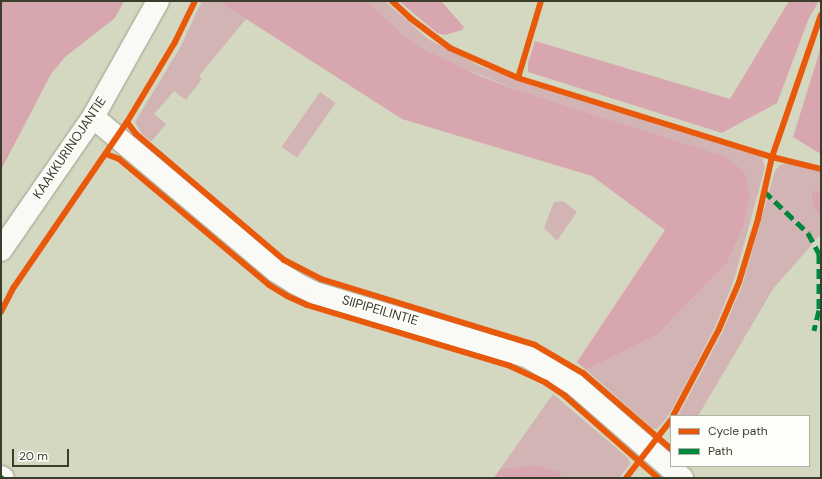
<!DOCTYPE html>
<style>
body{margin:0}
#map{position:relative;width:822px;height:479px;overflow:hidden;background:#d4d8c0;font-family:"DM Sans",sans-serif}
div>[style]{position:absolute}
.green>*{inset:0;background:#d3b4b4;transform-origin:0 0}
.forest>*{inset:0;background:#d8a6af}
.roads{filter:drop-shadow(0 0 1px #9b9f8c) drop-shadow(0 0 1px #9b9f8c)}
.minor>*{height:22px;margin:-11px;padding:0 11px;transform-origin:11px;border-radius:11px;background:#f9f9f6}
.quiet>*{height:5px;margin-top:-2.5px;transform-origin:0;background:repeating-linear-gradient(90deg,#00873e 0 10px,transparent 0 15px)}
.cycleway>*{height:6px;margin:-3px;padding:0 3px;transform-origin:3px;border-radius:3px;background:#e8590c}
span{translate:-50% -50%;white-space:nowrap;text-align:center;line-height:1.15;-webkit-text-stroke:3.5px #fdfefa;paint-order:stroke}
.street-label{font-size:13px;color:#3a3d2b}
.frame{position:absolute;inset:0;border:2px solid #3a3d2b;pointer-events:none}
.legend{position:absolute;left:670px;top:415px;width:140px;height:52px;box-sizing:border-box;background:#fdfefa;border:1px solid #afb1a7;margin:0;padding:5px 7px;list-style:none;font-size:12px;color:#3a3d2b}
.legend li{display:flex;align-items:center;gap:8px;height:20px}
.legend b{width:20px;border:1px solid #afb1a7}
.scale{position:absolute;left:12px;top:449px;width:57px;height:18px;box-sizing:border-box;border:2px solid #3a3d2b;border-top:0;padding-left:5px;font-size:12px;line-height:14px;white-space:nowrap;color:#3a3d2b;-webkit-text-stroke:3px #fdfefa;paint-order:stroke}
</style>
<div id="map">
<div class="green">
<div style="clip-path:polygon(202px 1px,218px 1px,246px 19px,199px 76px,202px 79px,186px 100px,174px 91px,154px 114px,166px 124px,151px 142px,142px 134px,135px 122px,181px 46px)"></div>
<div style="clip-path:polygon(368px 1px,385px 1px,428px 39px,482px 67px,762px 157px,765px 168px,734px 280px,715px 327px,691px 374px,667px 418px,657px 429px,652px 428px,586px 370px,657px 335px,726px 264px,516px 90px,446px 61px,421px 48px,399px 31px)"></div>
<div style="left:320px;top:92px;width:19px;height:67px;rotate:35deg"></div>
<div style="clip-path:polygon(788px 163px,821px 172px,821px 191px,811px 191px,813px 207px,821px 218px,821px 234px,773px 289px,698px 416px,678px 416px,723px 331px,743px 283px,775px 171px,780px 165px)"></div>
<div style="clip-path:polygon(563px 201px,577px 212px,557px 241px,544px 228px,554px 202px)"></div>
<div style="clip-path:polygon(553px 394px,628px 458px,630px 464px,619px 478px,563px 478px,557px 471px,533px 465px,500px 469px)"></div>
</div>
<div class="forest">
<div style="clip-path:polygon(1px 1px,124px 1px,115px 18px,65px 57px,51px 74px,1px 170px)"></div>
<div style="clip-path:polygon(218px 1px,368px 1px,399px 31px,421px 48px,480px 76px,516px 90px,723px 156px,744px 171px,750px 194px,743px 227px,726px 264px,657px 335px,586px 370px,577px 362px,665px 230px,592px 176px,402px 119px)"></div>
<div style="clip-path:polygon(399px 1px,441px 1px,464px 27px,462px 30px,445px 35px,437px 33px)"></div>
<div style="clip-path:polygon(789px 1px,819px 1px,809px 18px,777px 103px,722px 133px,528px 72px,528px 63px,535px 41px,730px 99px)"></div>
<div style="clip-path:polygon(821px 47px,821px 154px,793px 137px)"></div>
<div style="clip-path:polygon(811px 191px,821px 191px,821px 218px,813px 207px)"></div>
<div style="clip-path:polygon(533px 465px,558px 471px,563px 478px,494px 478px,500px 469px)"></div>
</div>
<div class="roads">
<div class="minor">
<div style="left:93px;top:117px;width:239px;rotate:40.1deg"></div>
<div style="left:276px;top:271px;width:22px;rotate:32deg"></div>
<div style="left:295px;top:283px;width:22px;rotate:27deg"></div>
<div style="left:315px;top:293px;width:222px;rotate:16.7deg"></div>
<div style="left:528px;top:357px;width:55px;rotate:30.8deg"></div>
<div style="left:575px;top:385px;width:142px;rotate:41deg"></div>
<div style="left:1px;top:250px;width:162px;rotate:-55.3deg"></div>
<div style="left:93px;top:117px;width:133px;rotate:-60.7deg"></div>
<div style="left:1px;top:477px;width:2px;rotate:27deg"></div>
</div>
</div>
<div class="quiet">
<div style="left:764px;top:191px;width:61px;rotate:43.7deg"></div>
<div style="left:808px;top:233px;width:24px;rotate:62deg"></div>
<div style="left:819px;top:254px;width:56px;rotate:90deg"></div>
<div style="left:819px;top:310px;width:21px;rotate:104deg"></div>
<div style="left:1px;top:477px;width:2px;rotate:27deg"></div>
</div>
<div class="cycleway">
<div style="left:392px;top:1px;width:25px;rotate:43deg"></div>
<div style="left:410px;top:18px;width:50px;rotate:36.9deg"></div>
<div style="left:450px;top:48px;width:74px;rotate:23.8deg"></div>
<div style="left:518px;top:78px;width:266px;rotate:17.3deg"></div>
<div style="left:772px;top:157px;width:50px;rotate:13.8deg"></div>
<div style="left:518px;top:78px;width:80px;rotate:-73.4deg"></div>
<div style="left:127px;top:122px;width:15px;rotate:53deg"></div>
<div style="left:136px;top:134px;width:194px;rotate:40.4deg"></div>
<div style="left:284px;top:260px;width:42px;rotate:27.2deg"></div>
<div style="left:321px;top:279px;width:224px;rotate:17.1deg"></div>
<div style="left:535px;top:345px;width:56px;rotate:30.3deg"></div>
<div style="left:583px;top:373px;width:116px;rotate:40.8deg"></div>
<div style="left:106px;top:154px;width:14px;rotate:21deg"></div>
<div style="left:119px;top:159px;width:196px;rotate:40deg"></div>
<div style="left:269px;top:285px;width:21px;rotate:31deg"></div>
<div style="left:287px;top:296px;width:22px;rotate:24deg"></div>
<div style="left:307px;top:305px;width:212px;rotate:16.7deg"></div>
<div style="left:510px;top:366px;width:40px;rotate:25deg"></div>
<div style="left:546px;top:383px;width:23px;rotate:34deg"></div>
<div style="left:565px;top:396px;width:124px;rotate:41.4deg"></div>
<div style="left:1px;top:312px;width:28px;rotate:-63deg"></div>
<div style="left:14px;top:287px;width:200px;rotate:-55.6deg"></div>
<div style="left:127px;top:122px;width:93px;rotate:-59deg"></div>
<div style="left:175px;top:42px;width:46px;rotate:-64deg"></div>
<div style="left:673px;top:416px;width:98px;rotate:-62.1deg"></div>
<div style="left:719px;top:329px;width:51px;rotate:-66.9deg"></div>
<div style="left:739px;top:282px;width:66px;rotate:-73.2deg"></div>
<div style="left:758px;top:219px;width:64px;rotate:-77.3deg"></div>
<div style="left:772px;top:157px;width:150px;rotate:-71deg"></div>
<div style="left:626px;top:478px;width:73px;rotate:-52.2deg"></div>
</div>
<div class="street-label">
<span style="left:70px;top:148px;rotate:-56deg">KAAKKURINOJANTIE</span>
<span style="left:380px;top:311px;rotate:16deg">SIIPIPEILINTIE</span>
</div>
<div class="frame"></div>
<ul class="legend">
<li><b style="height:5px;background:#e8590c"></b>Cycle path</li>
<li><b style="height:5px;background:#00873e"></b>Path</li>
</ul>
<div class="scale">20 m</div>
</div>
